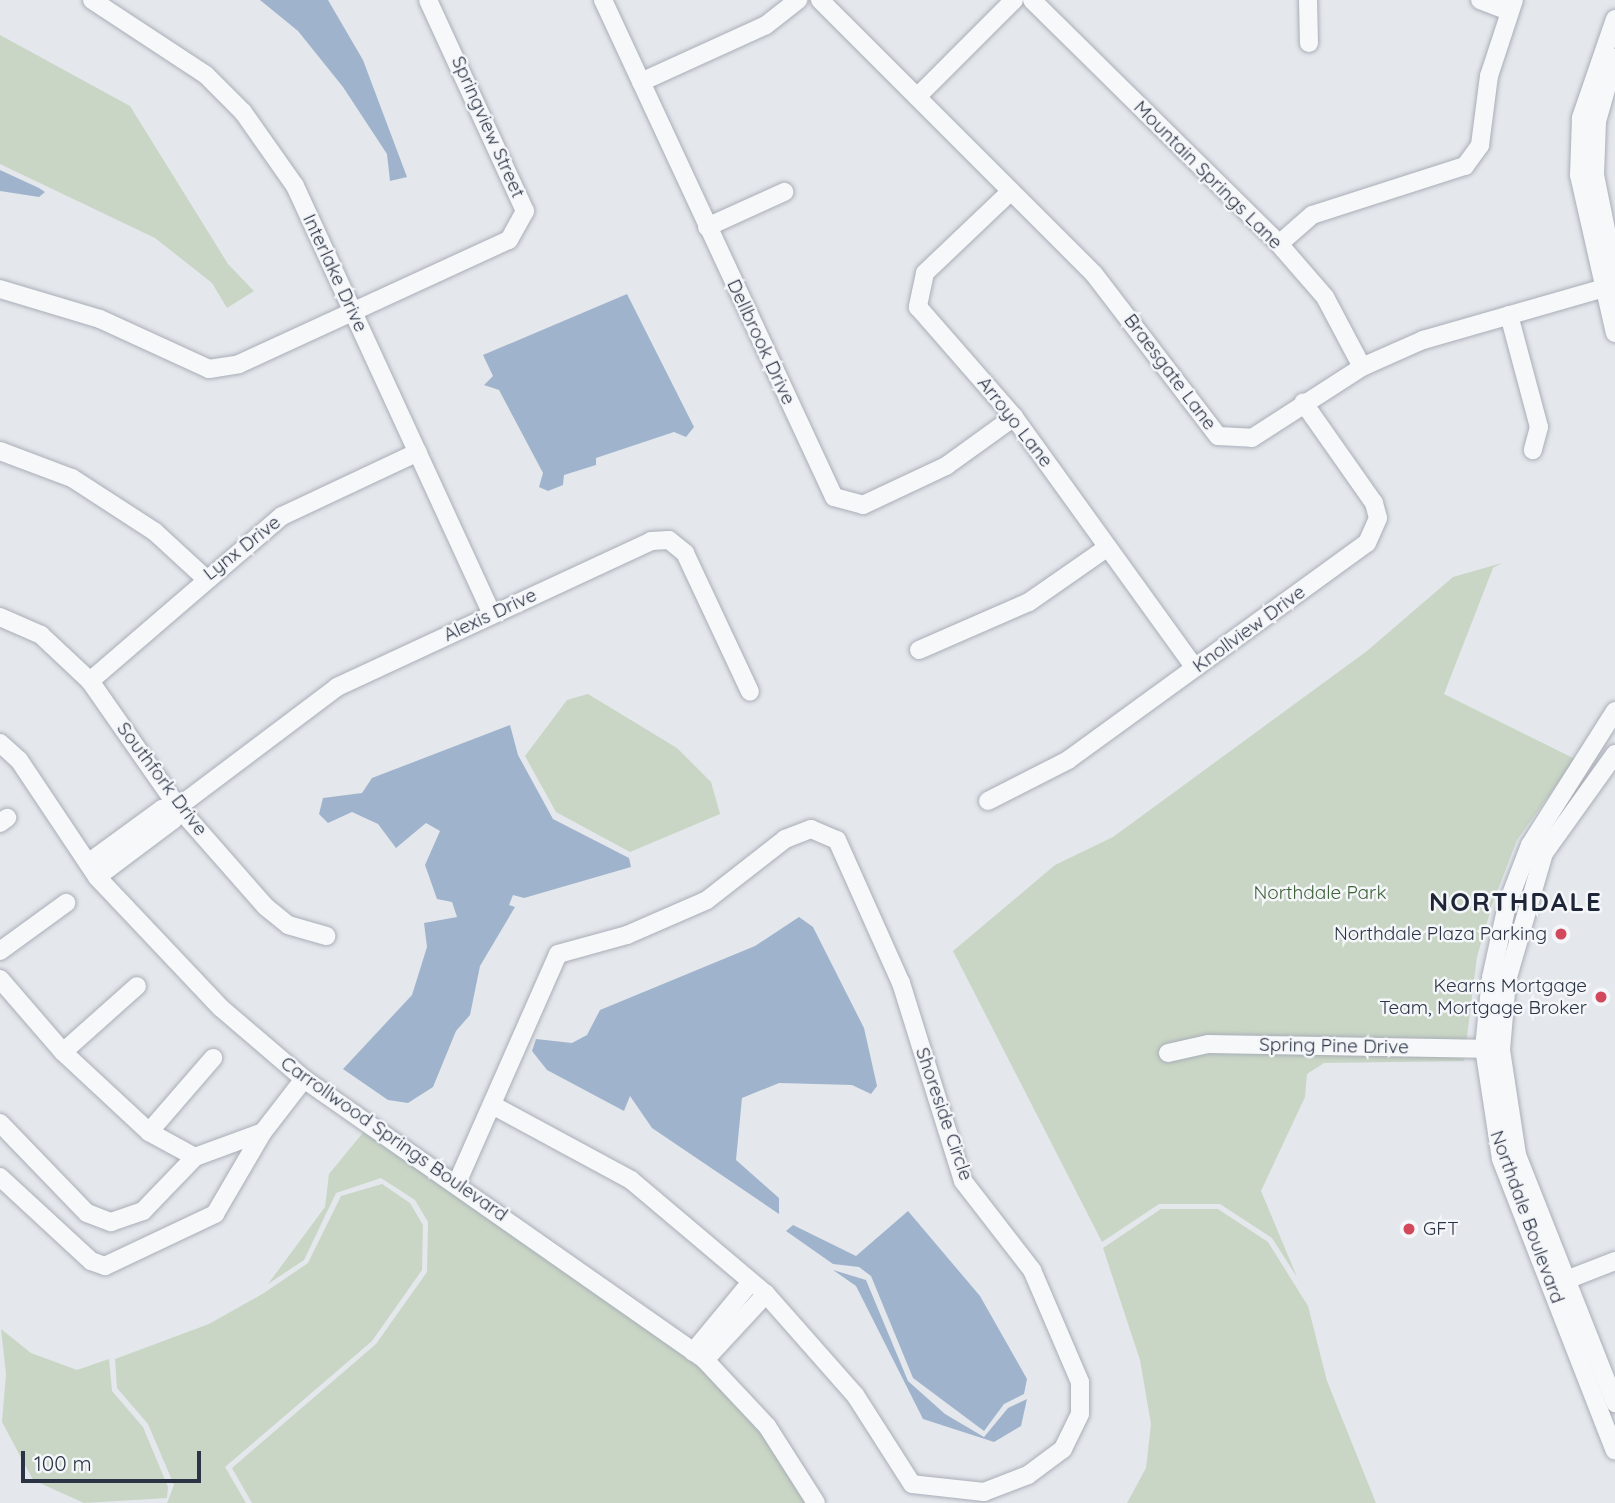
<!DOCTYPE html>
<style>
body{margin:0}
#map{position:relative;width:1615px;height:1503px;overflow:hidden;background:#e4e7ec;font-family:Quicksand,sans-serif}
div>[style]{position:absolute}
.green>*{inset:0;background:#c9d6c5}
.water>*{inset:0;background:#9fb4cc}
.roads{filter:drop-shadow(0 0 2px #a9aeb7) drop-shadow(0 0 2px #a9aeb7)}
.minor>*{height:18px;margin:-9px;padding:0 9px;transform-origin:9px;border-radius:9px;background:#f7f8fa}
.dots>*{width:19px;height:19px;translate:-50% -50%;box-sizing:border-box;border:4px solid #f4f6f9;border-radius:50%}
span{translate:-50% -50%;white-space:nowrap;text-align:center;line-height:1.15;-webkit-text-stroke:5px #f4f6f9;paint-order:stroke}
.street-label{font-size:19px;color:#2b3445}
.park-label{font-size:19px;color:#3f6138}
.poi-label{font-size:19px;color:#2b3445}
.right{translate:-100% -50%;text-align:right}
.left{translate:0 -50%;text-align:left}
.district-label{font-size:26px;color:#1d2536;font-weight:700;letter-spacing:2px}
.scale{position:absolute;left:21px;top:1451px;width:180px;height:32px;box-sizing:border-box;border:4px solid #2b3445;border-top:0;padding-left:9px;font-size:21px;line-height:24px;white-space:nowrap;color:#2b3445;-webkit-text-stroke:5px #f4f6f9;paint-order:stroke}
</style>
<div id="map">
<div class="green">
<div style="clip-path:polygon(0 35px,130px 106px,228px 264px,254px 291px,227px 308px,212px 283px,155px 238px,0 164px)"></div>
<div style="clip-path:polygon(1502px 563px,1493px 568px,1444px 694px,1575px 759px,1517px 840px,1492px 905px,1477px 957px,1464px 1061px,1324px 1063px,1307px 1074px,1305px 1097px,1261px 1191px,1297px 1277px,1272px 1238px,1220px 1204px,1159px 1204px,1102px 1242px,953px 951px,1055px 865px,1113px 837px,1367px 651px,1453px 577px)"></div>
<div style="clip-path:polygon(588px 694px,677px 748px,711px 782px,720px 814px,630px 852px,556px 812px,525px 756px,567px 700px)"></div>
<div style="clip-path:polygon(366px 1129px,700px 1365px,761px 1430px,808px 1503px,252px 1503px,232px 1468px,376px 1344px,427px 1272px,428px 1222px,415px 1200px,381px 1178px,336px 1193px,304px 1260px,268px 1284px,325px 1207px,329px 1174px)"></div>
<div style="clip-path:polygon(382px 1184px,410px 1203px,423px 1225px,422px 1270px,372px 1341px,225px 1467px,246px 1503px,167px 1503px,174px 1485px,148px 1424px,117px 1388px,115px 1359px,209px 1324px,264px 1293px,308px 1263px,341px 1196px)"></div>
<div style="clip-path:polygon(1161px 1209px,1218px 1209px,1268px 1242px,1308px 1306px,1327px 1381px,1376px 1503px,1127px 1503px,1146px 1468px,1151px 1424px,1140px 1360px,1103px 1248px)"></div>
<div style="clip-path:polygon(1px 1329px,31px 1353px,77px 1370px,109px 1359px,112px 1391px,143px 1427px,168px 1487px,167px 1498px,84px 1503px,33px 1480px,2px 1422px,6px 1374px)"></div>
</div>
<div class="water">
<div style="clip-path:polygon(260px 0,328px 0,363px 60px,407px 177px,390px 181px,387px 154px,343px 87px,298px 31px)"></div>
<div style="clip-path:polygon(0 170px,39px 188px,45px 192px,39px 197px,0 191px)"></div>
<div style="clip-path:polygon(627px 294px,694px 427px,686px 437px,674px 432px,596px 458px,596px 465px,564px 475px,563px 485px,548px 491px,539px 487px,543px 473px,499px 390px,484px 385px,493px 376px,483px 355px)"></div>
<div style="clip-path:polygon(510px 725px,518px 755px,553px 819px,629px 858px,631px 867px,524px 898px,513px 895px,509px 905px,515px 907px,480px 966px,470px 1015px,456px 1031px,433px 1087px,408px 1103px,388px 1100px,343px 1069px,412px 995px,427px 947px,424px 923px,457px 917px,452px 902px,437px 899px,425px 865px,440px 831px,426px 823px,396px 848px,378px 824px,352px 812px,328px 823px,319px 814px,323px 798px,362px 793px,372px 778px)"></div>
<div style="clip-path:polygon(799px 917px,813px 927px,864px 1028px,877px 1086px,871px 1094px,852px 1085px,779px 1083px,742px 1098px,736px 1160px,779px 1198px,779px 1214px,652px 1128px,630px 1096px,624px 1111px,547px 1070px,532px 1051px,536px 1039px,572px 1043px,587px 1035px,600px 1010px,755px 946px)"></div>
<div style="clip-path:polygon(908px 1211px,980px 1296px,1027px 1379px,1024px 1394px,1004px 1404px,984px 1431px,913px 1378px,871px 1276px,859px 1267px,833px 1264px,786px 1231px,793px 1225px,856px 1256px)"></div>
<div style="clip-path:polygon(833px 1270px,866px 1280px,908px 1381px,945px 1414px,984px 1437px,1008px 1408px,1027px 1399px,1021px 1426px,994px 1442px,923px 1419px,856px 1286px)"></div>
</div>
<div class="roads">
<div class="minor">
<div style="left:92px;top:0;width:136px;rotate:33.3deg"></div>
<div style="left:206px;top:75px;width:52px;rotate:45deg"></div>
<div style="left:243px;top:112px;width:90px;rotate:54.9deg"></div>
<div style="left:295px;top:186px;width:471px;rotate:65.3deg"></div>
<div style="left:603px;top:0;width:548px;rotate:65.07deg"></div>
<div style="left:834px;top:497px;width:30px;rotate:15deg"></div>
<div style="left:863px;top:505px;width:92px;rotate:-25.2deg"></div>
<div style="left:946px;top:466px;width:84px;rotate:-35.8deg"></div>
<div style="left:820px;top:0;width:387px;rotate:45deg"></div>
<div style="left:1094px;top:274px;width:204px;rotate:52.6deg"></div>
<div style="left:1218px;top:436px;width:34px;rotate:3deg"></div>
<div style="left:1252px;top:438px;width:131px;rotate:-32.8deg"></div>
<div style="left:1362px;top:367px;width:67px;rotate:-23.9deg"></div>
<div style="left:1423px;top:340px;width:200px;rotate:-16deg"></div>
<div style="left:1032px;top:0;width:347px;rotate:44.6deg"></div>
<div style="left:1279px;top:244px;width:70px;rotate:49deg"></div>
<div style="left:1325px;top:297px;width:79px;rotate:62.1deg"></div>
<div style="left:1308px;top:0;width:43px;rotate:88.7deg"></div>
<div style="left:1480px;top:0;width:31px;rotate:21deg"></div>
<div style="left:1615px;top:19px;width:105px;rotate:109deg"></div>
<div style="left:1581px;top:118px;width:57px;rotate:92deg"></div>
<div style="left:1579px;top:175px;width:162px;rotate:77.2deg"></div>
<div style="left:1615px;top:58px;width:66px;rotate:105.9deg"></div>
<div style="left:1597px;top:121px;width:54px;rotate:92.1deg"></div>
<div style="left:1595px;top:175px;width:101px;rotate:78.6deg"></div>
<div style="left:641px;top:82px;width:137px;rotate:-24.5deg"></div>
<div style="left:766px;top:25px;width:41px;rotate:-38deg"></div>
<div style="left:917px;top:97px;width:137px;rotate:-45deg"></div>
<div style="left:1011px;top:191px;width:119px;rotate:136.4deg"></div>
<div style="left:925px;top:273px;width:35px;rotate:102deg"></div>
<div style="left:918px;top:307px;width:146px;rotate:48.9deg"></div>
<div style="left:1014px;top:417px;width:309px;rotate:54.2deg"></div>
<div style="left:707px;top:227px;width:85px;rotate:-24.4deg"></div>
<div style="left:1279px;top:244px;width:44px;rotate:-41.3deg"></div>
<div style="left:1312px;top:215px;width:161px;rotate:-17.8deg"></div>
<div style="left:1465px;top:166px;width:26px;rotate:-54deg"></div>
<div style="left:1480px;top:145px;width:70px;rotate:-82.6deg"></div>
<div style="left:1489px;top:76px;width:80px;rotate:-71.8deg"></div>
<div style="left:0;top:289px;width:104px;rotate:16.7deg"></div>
<div style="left:100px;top:319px;width:120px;rotate:24.6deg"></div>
<div style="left:209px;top:369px;width:30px;rotate:-9deg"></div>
<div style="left:239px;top:364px;width:297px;rotate:-24.7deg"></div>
<div style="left:509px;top:240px;width:33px;rotate:-61deg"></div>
<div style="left:525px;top:211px;width:232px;rotate:-114.7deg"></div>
<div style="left:1509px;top:315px;width:116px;rotate:75deg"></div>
<div style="left:1539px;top:427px;width:24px;rotate:105deg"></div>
<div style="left:0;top:451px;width:77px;rotate:20.6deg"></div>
<div style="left:72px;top:478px;width:99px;rotate:33deg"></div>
<div style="left:155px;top:532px;width:67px;rotate:42.6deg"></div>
<div style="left:0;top:617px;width:45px;rotate:23.7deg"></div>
<div style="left:41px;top:635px;width:67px;rotate:43.2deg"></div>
<div style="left:90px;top:681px;width:154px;rotate:55.1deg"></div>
<div style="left:178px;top:807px;width:133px;rotate:48.7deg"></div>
<div style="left:266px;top:907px;width:28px;rotate:39deg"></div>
<div style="left:288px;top:925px;width:40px;rotate:16deg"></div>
<div style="left:919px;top:650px;width:120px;rotate:-23.6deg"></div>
<div style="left:1029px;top:602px;width:96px;rotate:-34.8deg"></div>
<div style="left:90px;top:681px;width:253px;rotate:-40.7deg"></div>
<div style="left:282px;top:516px;width:150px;rotate:-25.2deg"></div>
<div style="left:1615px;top:711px;width:159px;rotate:122.4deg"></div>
<div style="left:1530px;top:845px;width:64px;rotate:111deg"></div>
<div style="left:1507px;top:905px;width:75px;rotate:102.4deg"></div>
<div style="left:1491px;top:978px;width:70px;rotate:95.7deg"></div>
<div style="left:1484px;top:1048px;width:112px;rotate:81.3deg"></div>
<div style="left:1501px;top:1159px;width:313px;rotate:68.7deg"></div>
<div style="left:0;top:743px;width:25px;rotate:42deg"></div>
<div style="left:19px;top:760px;width:141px;rotate:56.3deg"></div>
<div style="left:97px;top:877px;width:180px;rotate:46.6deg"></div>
<div style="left:221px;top:1008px;width:109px;rotate:40.5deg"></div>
<div style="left:304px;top:1079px;width:490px;rotate:35deg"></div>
<div style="left:705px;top:1360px;width:91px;rotate:46.8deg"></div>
<div style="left:767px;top:1426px;width:91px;rotate:57.5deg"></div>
<div style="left:1615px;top:754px;width:122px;rotate:125.6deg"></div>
<div style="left:1544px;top:853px;width:132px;rotate:106.2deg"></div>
<div style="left:1507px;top:980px;width:70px;rotate:94.9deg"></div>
<div style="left:1501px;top:1050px;width:106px;rotate:81.3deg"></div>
<div style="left:1517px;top:1155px;width:267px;rotate:68.4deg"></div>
<div style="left:988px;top:801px;width:90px;rotate:-27.1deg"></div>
<div style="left:1068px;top:760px;width:369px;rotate:-36deg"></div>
<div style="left:1367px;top:543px;width:27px;rotate:-66deg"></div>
<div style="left:1378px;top:518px;width:16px;rotate:-105deg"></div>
<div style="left:1374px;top:503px;width:123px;rotate:-125.1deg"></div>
<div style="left:0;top:823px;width:9px;rotate:-36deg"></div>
<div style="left:88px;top:863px;width:92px;rotate:-36.1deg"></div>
<div style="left:162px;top:809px;width:16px;rotate:-7deg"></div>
<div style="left:178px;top:807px;width:199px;rotate:-37deg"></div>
<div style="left:337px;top:687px;width:346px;rotate:-24.9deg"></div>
<div style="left:651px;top:541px;width:18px;rotate:-3deg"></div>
<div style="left:669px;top:540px;width:21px;rotate:39deg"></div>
<div style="left:685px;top:553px;width:153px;rotate:64.9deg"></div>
<div style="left:97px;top:877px;width:95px;rotate:-36.9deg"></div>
<div style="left:173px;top:820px;width:14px;rotate:-69deg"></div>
<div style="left:0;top:951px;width:82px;rotate:-36deg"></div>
<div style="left:0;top:979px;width:96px;rotate:49.2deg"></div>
<div style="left:63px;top:1052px;width:117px;rotate:42.9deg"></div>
<div style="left:149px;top:1132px;width:52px;rotate:28.5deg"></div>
<div style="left:195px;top:1157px;width:72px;rotate:-20.2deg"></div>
<div style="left:263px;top:1132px;width:67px;rotate:-52.3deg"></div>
<div style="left:63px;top:1052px;width:99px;rotate:-41.7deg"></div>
<div style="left:1168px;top:1053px;width:41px;rotate:-12.7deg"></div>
<div style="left:1208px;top:1044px;width:286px;rotate:1deg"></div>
<div style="left:0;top:1123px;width:125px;rotate:46deg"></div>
<div style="left:87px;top:1213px;width:26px;rotate:21deg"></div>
<div style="left:111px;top:1222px;width:34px;rotate:-19deg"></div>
<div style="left:143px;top:1211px;width:75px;rotate:-46.1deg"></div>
<div style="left:149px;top:1132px;width:98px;rotate:-49.1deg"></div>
<div style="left:0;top:1177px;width:124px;rotate:42.7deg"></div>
<div style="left:91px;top:1261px;width:15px;rotate:20deg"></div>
<div style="left:105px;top:1266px;width:122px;rotate:-25.3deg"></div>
<div style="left:215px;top:1214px;width:95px;rotate:-59.7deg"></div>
<div style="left:457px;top:1183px;width:250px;rotate:-66.2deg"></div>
<div style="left:558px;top:954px;width:72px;rotate:-15.4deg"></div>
<div style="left:627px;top:935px;width:87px;rotate:-23.6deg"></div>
<div style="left:707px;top:900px;width:99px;rotate:-38deg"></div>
<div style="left:785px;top:839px;width:28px;rotate:-21deg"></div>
<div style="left:811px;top:829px;width:28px;rotate:23deg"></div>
<div style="left:837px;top:840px;width:157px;rotate:65.9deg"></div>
<div style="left:901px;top:983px;width:207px;rotate:72.6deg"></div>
<div style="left:963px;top:1181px;width:113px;rotate:52.2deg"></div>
<div style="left:1032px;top:1270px;width:122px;rotate:66.8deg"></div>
<div style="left:1080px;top:1382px;width:32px;rotate:90deg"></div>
<div style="left:1080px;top:1414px;width:39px;rotate:116deg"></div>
<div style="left:1063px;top:1449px;width:44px;rotate:143.4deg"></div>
<div style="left:1028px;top:1475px;width:47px;rotate:158.9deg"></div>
<div style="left:984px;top:1492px;width:72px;rotate:-173.7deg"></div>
<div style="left:912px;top:1484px;width:106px;rotate:-122.6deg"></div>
<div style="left:855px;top:1395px;width:135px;rotate:-131.4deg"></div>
<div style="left:766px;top:1294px;width:177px;rotate:-139.8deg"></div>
<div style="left:631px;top:1180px;width:156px;rotate:-151.6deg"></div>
<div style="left:1556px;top:1284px;width:63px;rotate:-21.3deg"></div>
<div style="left:693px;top:1352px;width:91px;rotate:-50.4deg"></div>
<div style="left:705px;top:1360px;width:90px;rotate:-47.3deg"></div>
</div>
</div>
<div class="dots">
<div style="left:1561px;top:934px;background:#d1495b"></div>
<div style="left:1601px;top:997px;background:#d1495b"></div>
<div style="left:1409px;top:1229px;background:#d1495b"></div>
</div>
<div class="street-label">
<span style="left:488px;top:127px;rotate:66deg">Springview Street</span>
<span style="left:1208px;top:175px;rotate:45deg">Mountain Springs Lane</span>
<span style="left:335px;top:273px;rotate:65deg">Interlake Drive</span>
<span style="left:761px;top:342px;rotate:65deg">Dellbrook Drive</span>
<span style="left:1170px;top:372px;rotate:53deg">Braesgate Lane</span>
<span style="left:1015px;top:422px;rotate:52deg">Arroyo Lane</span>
<span style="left:242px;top:548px;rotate:-38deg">Lynx Drive</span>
<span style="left:490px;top:615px;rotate:-25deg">Alexis Drive</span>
<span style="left:1249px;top:629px;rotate:-36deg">Knollview Drive</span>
<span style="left:162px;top:779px;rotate:53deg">Southfork Drive</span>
<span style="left:1334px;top:1046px;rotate:1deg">Spring Pine Drive</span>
<span style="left:944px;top:1114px;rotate:71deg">Shoreside Circle</span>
<span style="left:394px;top:1139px;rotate:35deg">Carrollwood Springs Boulevard</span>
<span style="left:1527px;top:1217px;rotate:70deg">Northdale Boulevard</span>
</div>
<div class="park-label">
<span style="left:1320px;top:893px">Northdale Park</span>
</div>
<div class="poi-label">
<span class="right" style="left:1547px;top:934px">Northdale Plaza Parking</span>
<span class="right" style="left:1587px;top:997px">Kearns Mortgage<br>Team, Mortgage Broker</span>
<span class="left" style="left:1423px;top:1229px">GFT</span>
</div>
<div class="district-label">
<span style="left:1516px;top:902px">NORTHDALE</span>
</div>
<div class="scale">100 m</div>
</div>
